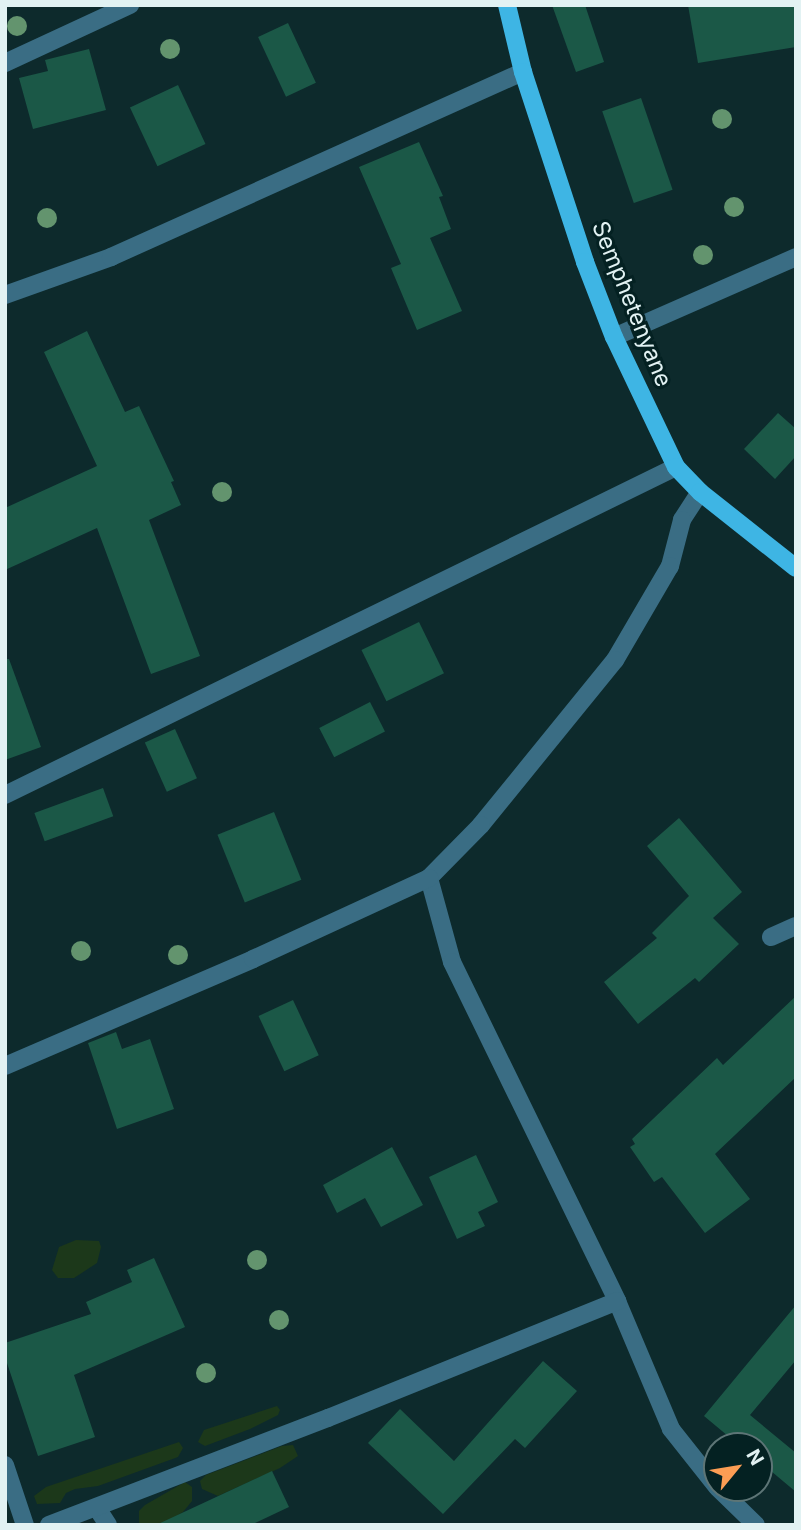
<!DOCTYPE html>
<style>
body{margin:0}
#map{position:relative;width:801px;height:1530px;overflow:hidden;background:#0d2a2c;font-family:Inter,sans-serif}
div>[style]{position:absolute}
.green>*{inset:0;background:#1c381a}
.building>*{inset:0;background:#1b5847;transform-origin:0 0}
.minor>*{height:18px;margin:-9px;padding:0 9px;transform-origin:9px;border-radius:9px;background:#3a6d84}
.major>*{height:18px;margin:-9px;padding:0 9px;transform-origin:9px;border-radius:9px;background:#3eb5e4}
.trees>*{width:20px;height:20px;margin:-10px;border-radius:50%;background:#63946e}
span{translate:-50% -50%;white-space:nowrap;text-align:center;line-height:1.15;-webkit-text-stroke:6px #042122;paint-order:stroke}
.street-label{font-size:23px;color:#e2f2f3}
.frame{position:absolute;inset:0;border:7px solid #e2f2f3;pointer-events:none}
.north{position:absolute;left:703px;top:1432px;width:70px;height:70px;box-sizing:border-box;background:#042122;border:2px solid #5d7576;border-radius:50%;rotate:60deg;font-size:19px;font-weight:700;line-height:28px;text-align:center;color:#e2f2f3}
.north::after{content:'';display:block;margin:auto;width:24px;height:32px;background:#fc9d54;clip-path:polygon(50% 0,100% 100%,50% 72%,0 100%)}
</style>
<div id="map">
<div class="green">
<div style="clip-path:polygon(76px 1240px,99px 1241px,101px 1247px,97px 1263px,74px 1278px,58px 1278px,52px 1270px,59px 1247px)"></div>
<div style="clip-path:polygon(277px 1406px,280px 1410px,278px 1415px,250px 1429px,205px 1446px,198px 1442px,204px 1430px)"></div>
<div style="clip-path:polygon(179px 1442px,183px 1448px,178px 1457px,98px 1486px,75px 1489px,66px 1493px,60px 1503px,37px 1504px,34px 1496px,46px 1487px)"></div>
<div style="clip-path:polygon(293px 1445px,298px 1456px,280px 1468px,218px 1496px,202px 1489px,200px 1481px,206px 1475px,282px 1446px)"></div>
<div style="clip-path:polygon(185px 1482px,192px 1487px,192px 1501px,183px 1512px,162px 1525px,139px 1523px,139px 1511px,145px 1505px)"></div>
</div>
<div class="building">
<div style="clip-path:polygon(552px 5px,585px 5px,604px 62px,576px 72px)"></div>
<div style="clip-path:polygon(688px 5px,796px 5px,796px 47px,698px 63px)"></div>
<div style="left:288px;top:23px;width:66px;height:33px;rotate:65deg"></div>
<div style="clip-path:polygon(89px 49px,106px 110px,33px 129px,19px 78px,48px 71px,45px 60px)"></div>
<div style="left:178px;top:85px;width:65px;height:53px;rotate:65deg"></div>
<div style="left:641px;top:98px;width:97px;height:41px;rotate:71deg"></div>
<div style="clip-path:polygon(419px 142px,443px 196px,439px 197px,451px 229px,430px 238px,462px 311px,417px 330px,391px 268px,401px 264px,359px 167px)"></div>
<div style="clip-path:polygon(87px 331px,125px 412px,139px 406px,174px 481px,171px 482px,181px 505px,149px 520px,200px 656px,151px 674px,97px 528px,5px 570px,5px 508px,97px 466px,44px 352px)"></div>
<div style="clip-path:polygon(778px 413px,796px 429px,796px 456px,775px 479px,744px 449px)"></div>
<div style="left:419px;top:622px;width:57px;height:64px;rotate:64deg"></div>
<div style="clip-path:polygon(5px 659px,9px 659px,41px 747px,5px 760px)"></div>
<div style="left:370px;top:702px;width:33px;height:57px;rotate:63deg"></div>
<div style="left:175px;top:729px;width:54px;height:33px;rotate:66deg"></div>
<div style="left:103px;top:788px;width:30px;height:73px;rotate:70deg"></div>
<div style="left:274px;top:812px;width:73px;height:61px;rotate:68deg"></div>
<div style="clip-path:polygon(679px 818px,742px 892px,713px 918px,739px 944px,699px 982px,695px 978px,638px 1024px,604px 982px,657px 938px,652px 933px,689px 896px,647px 846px)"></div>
<div style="clip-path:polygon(796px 996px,796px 1077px,715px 1154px,750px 1199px,705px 1233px,662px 1177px,654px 1182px,630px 1147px,635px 1144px,632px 1139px,717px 1058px,723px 1065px)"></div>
<div style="left:293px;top:1000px;width:61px;height:38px;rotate:65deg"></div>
<div style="clip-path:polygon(116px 1032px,122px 1049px,150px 1039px,174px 1109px,117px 1129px,88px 1043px)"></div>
<div style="clip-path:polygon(392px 1147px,423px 1205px,381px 1227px,365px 1198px,337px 1213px,323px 1185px)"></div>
<div style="clip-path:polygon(476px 1155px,498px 1202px,478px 1212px,485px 1226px,457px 1239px,429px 1177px)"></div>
<div style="clip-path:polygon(154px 1258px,185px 1327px,74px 1375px,95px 1437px,38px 1456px,5px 1357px,5px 1343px,91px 1314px,86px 1302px,132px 1282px,127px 1270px)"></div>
<div style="clip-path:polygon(796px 1305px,796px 1360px,750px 1415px,796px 1453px,796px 1492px,759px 1461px,759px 1446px,740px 1446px,704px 1416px)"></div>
<div style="clip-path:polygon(543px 1361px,577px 1391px,525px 1448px,515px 1439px,443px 1514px,368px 1443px,400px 1409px,454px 1461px)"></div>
<div style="clip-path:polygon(272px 1471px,289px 1507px,251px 1525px,156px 1525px)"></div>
</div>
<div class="minor">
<div style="left:5px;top:63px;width:138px;rotate:-24.9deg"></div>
<div style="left:5px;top:295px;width:113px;rotate:-19.7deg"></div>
<div style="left:111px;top:257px;width:452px;rotate:-24.2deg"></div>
<div style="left:614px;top:337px;width:199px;rotate:-23.7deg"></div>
<div style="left:700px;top:492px;width:33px;rotate:123deg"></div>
<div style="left:682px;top:520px;width:48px;rotate:104.6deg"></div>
<div style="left:670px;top:566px;width:109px;rotate:120.3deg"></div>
<div style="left:615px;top:660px;width:213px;rotate:129.1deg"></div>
<div style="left:481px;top:825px;width:74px;rotate:134.5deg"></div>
<div style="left:429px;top:878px;width:87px;rotate:74.7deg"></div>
<div style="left:452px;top:962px;width:377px;rotate:64deg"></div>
<div style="left:617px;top:1301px;width:139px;rotate:67.1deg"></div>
<div style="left:671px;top:1429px;width:74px;rotate:51.6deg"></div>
<div style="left:5px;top:795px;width:747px;rotate:-26.05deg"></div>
<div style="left:771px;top:937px;width:27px;rotate:-24deg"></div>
<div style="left:5px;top:1066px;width:270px;rotate:-23.3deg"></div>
<div style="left:253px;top:959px;width:194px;rotate:-24.7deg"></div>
<div style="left:5px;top:1465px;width:63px;rotate:71.6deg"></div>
<div style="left:718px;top:1488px;width:53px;rotate:44.2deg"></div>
<div style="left:97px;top:1508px;width:20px;rotate:57deg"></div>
<div style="left:49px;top:1525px;width:299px;rotate:-21deg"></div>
<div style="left:328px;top:1418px;width:312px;rotate:-22deg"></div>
</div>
<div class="major">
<div style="left:507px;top:5px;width:69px;rotate:76.6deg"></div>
<div style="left:523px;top:72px;width:200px;rotate:71.9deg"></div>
<div style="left:585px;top:262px;width:80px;rotate:68.9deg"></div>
<div style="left:614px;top:337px;width:144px;rotate:64.5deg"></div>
<div style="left:676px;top:467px;width:35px;rotate:46deg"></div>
<div style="left:700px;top:492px;width:122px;rotate:38.4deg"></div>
</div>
<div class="trees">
<div style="left:17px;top:26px"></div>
<div style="left:170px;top:49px"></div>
<div style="left:722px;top:119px"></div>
<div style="left:734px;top:207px"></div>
<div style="left:47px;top:218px"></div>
<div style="left:703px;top:255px"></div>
<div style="left:222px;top:492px"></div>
<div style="left:81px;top:951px"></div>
<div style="left:178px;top:955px"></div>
<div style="left:257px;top:1260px"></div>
<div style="left:279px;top:1320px"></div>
<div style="left:206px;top:1373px"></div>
</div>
<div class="street-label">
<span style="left:632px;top:304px;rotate:68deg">Semphetenyane</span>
</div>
<div class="frame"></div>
<div class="north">N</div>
</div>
